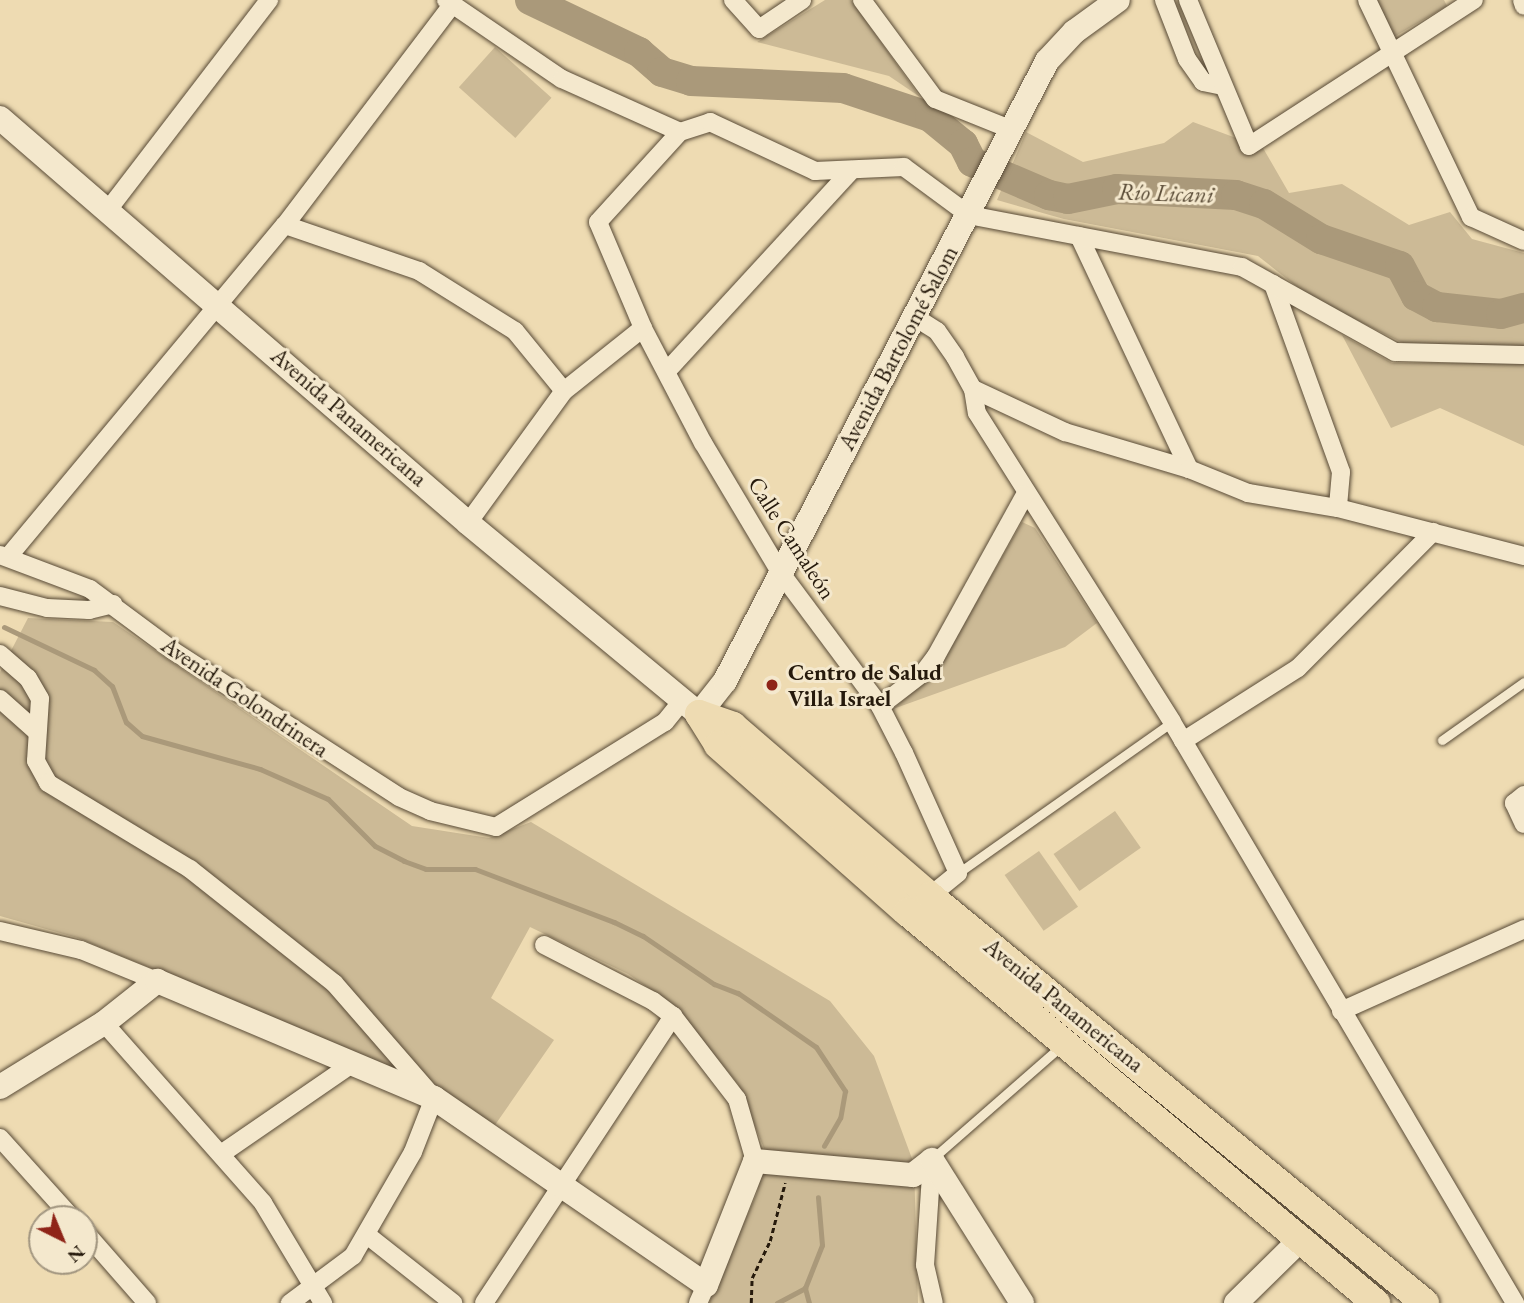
<!DOCTYPE html>
<meta charset="utf-8">
<style>
body{margin:0}
#map{position:relative;width:1524px;height:1303px;overflow:hidden;background:#eedbb2;font-family:"EB Garamond",serif}
div>[style]{position:absolute}
.green>*{inset:0;background:#ccba96;transform-origin:0 0}
.stream>*{height:5px;margin:-2.5px;padding:0 2.5px;transform-origin:2.5px;border-radius:2.5px;background:#aa997a}
.river>*{height:30px;margin:-15px;padding:0 15px;transform-origin:15px;border-radius:15px;background:#aa997a}
.path>*{height:2.5px;margin-top:-1.25px;transform-origin:0;background:repeating-linear-gradient(90deg,#261a0c 0 5px,transparent 0 8.5px)}
.roads{filter:drop-shadow(0 0 2px #584a36) drop-shadow(0 0 2px #584a36)}
.lane>*{height:9px;margin:-4.5px;padding:0 4.5px;transform-origin:4.5px;border-radius:4.5px;background:#f4e8cd}
.street>*{height:18px;margin:-9px;padding:0 9px;transform-origin:9px;border-radius:9px;background:#f4e8cd}
.secondary>*{height:24px;margin:-12px;padding:0 12px;transform-origin:12px;border-radius:12px;background:#f4e8cd}
.primary>*{height:28px;margin:-14px;padding:0 14px;transform-origin:14px;border-radius:14px;background:#eedbb2}
.dots>*{width:19px;height:19px;translate:-50% -50%;box-sizing:border-box;border:4px solid #f4e8cd;border-radius:50%}
span{translate:-50% -50%;white-space:nowrap;text-align:center;line-height:1.15;-webkit-text-stroke:6px #f4e8cd;paint-order:stroke}
.street-label{font-size:23px;color:#261a0c}
.poi-label{font-size:23px;color:#261a0c;font-weight:700}
.left{translate:0 -50%;text-align:left}
.water-label{font-size:24px;color:#5b4d38;font-style:italic}
.north{position:absolute;left:28px;top:1205px;width:70px;height:70px;box-sizing:border-box;background:#f4e8cd;border:2px solid #a29680;border-radius:50%;rotate:137deg;font-size:19px;font-weight:700;line-height:28px;text-align:center;color:#261a0c}
.north::after{content:'';display:block;margin:auto;width:24px;height:32px;background:#8f2418;clip-path:polygon(50% 0,100% 100%,50% 72%,0 100%)}
</style>
<div id="map">
<div class="green">
<div style="clip-path:polygon(825px 0,851px 0,920px 97px,889px 76px,757px 42px)"></div>
<div style="clip-path:polygon(1376px 0,1444px 0,1447px 6px,1392px 38px)"></div>
<div style="left:495px;top:47px;width:76px;height:54px;rotate:42deg"></div>
<div style="clip-path:polygon(1193px 122px,1263px 148px,1289px 193px,1342px 184px,1409px 225px,1450px 212px,1472px 239px,1524px 253px,1524px 347px,1405px 344px,1310px 297px,1258px 256px,1064px 219px,997px 200px,1026px 132px,1083px 162px,1164px 143px)"></div>
<div style="clip-path:polygon(1342px 335px,1392px 363px,1524px 363px,1524px 446px,1440px 408px,1391px 428px)"></div>
<div style="clip-path:polygon(1022px 522px,1035px 528px,1097px 623px,1065px 647px,893px 709px,938px 670px)"></div>
<div style="clip-path:polygon(28px 618px,113px 622px,412px 826px,489px 838px,531px 822px,830px 1001px,874px 1056px,914px 1164px,918px 1303px,709px 1303px,757px 1193px,765px 1151px,738px 1084px,676px 1007px,628px 974px,530px 927px,491px 998px,554px 1040px,495px 1125px,444px 1093px,194px 986px,78px 938px,0 916px,0 672px)"></div>
<div style="left:1115px;top:811px;width:45px;height:75px;rotate:55deg"></div>
<div style="left:1039px;top:851px;width:68px;height:42px;rotate:55deg"></div>
</div>
<div class="stream">
<div style="left:4px;top:627px;width:100px;rotate:25.5deg"></div>
<div style="left:94px;top:670px;width:24px;rotate:42deg"></div>
<div style="left:112px;top:686px;width:39px;rotate:69deg"></div>
<div style="left:126px;top:722px;width:21px;rotate:41deg"></div>
<div style="left:142px;top:736px;width:123px;rotate:15.6deg"></div>
<div style="left:260px;top:769px;width:74px;rotate:23.8deg"></div>
<div style="left:328px;top:799px;width:66px;rotate:45deg"></div>
<div style="left:375px;top:846px;width:33px;rotate:27deg"></div>
<div style="left:404px;top:861px;width:23px;rotate:20deg"></div>
<div style="left:426px;top:869px;width:49px"></div>
<div style="left:475px;top:869px;width:149px;rotate:20.9deg"></div>
<div style="left:614px;top:922px;width:32px;rotate:26deg"></div>
<div style="left:643px;top:936px;width:86px;rotate:34.1deg"></div>
<div style="left:714px;top:984px;width:26px;rotate:21deg"></div>
<div style="left:738px;top:993px;width:95px;rotate:34.7deg"></div>
<div style="left:816px;top:1047px;width:53px;rotate:56.6deg"></div>
<div style="left:845px;top:1091px;width:27px;rotate:100deg"></div>
<div style="left:840px;top:1118px;width:32px;rotate:120deg"></div>
<div style="left:777px;top:1303px;width:32px;rotate:-28deg"></div>
<div style="left:809px;top:1303px;width:16px;rotate:-105deg"></div>
<div style="left:805px;top:1288px;width:46px;rotate:-68.4deg"></div>
<div style="left:822px;top:1245px;width:48px;rotate:-94.8deg"></div>
</div>
<div class="river">
<div style="left:530px;top:0;width:121px;rotate:25.5deg"></div>
<div style="left:639px;top:52px;width:30px;rotate:41deg"></div>
<div style="left:662px;top:72px;width:30px;rotate:17deg"></div>
<div style="left:691px;top:81px;width:152px;rotate:2.6deg"></div>
<div style="left:843px;top:88px;width:92px;rotate:18.4deg"></div>
<div style="left:930px;top:117px;width:43px;rotate:39.3deg"></div>
<div style="left:963px;top:144px;width:20px;rotate:63deg"></div>
<div style="left:972px;top:162px;width:84px;rotate:23.2deg"></div>
<div style="left:1049px;top:195px;width:19px;rotate:12deg"></div>
<div style="left:1068px;top:199px;width:50px;rotate:-11.5deg"></div>
<div style="left:1117px;top:189px;width:119px;rotate:2.9deg"></div>
<div style="left:1236px;top:195px;width:29px;rotate:18deg"></div>
<div style="left:1264px;top:204px;width:67px;rotate:31.6deg"></div>
<div style="left:1321px;top:239px;width:83px;rotate:18.9deg"></div>
<div style="left:1400px;top:266px;width:34px;rotate:62deg"></div>
<div style="left:1416px;top:296px;width:24px;rotate:28deg"></div>
<div style="left:1437px;top:307px;width:64px;rotate:6.2deg"></div>
<div style="left:1501px;top:314px;width:24px;rotate:-15deg"></div>
</div>
<div class="path">
<div style="left:751px;top:1303px;width:25px;rotate:-88deg"></div>
<div style="left:752px;top:1278px;width:41px;rotate:-64.1deg"></div>
<div style="left:770px;top:1241px;width:60px;rotate:-75.5deg"></div>
</div>
<div class="roads">
<div class="lane">
<div style="left:1442px;top:740px;width:100px;rotate:-35.3deg"></div>
<div style="left:958px;top:873px;width:262px;rotate:-35.2deg"></div>
<div style="left:932px;top:1159px;width:171px;rotate:-41.2deg"></div>
</div>
<div class="street">
<div style="left:446px;top:0;width:140px;rotate:34.3deg"></div>
<div style="left:562px;top:79px;width:129px;rotate:24.2deg"></div>
<div style="left:733px;top:0;width:39px;rotate:48deg"></div>
<div style="left:759px;top:29px;width:52px;rotate:-34deg"></div>
<div style="left:862px;top:0;width:123px;rotate:53.6deg"></div>
<div style="left:935px;top:99px;width:83px;rotate:21.9deg"></div>
<div style="left:1164px;top:0;width:63px;rotate:68.7deg"></div>
<div style="left:1187px;top:59px;width:28px;rotate:55deg"></div>
<div style="left:1203px;top:82px;width:20px;rotate:11deg"></div>
<div style="left:1188px;top:0;width:158px;rotate:67.3deg"></div>
<div style="left:1249px;top:146px;width:268px;rotate:-33deg"></div>
<div style="left:1367px;top:0;width:241px;rotate:64.4deg"></div>
<div style="left:1471px;top:217px;width:58px;rotate:24.4deg"></div>
<div style="left:1522px;top:0;width:6px;rotate:72deg"></div>
<div style="left:108px;top:210px;width:265px;rotate:-52.5deg"></div>
<div style="left:285px;top:225px;width:142px;rotate:18.9deg"></div>
<div style="left:419px;top:271px;width:113px;rotate:32deg"></div>
<div style="left:515px;top:331px;width:77px;rotate:50.8deg"></div>
<div style="left:1079px;top:236px;width:258px;rotate:64.7deg"></div>
<div style="left:1273px;top:284px;width:200px;rotate:70.1deg"></div>
<div style="left:1341px;top:472px;width:36px;rotate:95deg"></div>
<div style="left:913px;top:316px;width:28px;rotate:32deg"></div>
<div style="left:937px;top:331px;width:32px;rotate:55deg"></div>
<div style="left:955px;top:357px;width:37px;rotate:61deg"></div>
<div style="left:973px;top:389px;width:24px;rotate:81deg"></div>
<div style="left:977px;top:413px;width:365px;rotate:57.7deg"></div>
<div style="left:1172px;top:722px;width:675px;rotate:59.44deg"></div>
<div style="left:667px;top:371px;width:273px;rotate:-47.4deg"></div>
<div style="left:973px;top:389px;width:102px;rotate:25.1deg"></div>
<div style="left:1065px;top:432px;width:129px;rotate:16.6deg"></div>
<div style="left:1189px;top:469px;width:64px;rotate:22.1deg"></div>
<div style="left:1248px;top:493px;width:91px;rotate:9.5deg"></div>
<div style="left:1338px;top:508px;width:192px;rotate:14.5deg"></div>
<div style="left:468px;top:523px;width:163px;rotate:-54deg"></div>
<div style="left:564px;top:391px;width:101px;rotate:-38.6deg"></div>
<div style="left:0;top:555px;width:96px;rotate:20.7deg"></div>
<div style="left:90px;top:589px;width:102px;rotate:36.6deg"></div>
<div style="left:172px;top:650px;width:270px;rotate:32.9deg"></div>
<div style="left:399px;top:797px;width:34px;rotate:24deg"></div>
<div style="left:430px;top:811px;width:68px;rotate:13.6deg"></div>
<div style="left:496px;top:827px;width:199px;rotate:-31.9deg"></div>
<div style="left:665px;top:722px;width:27px;rotate:-51deg"></div>
<div style="left:8px;top:557px;width:432px;rotate:-50.2deg"></div>
<div style="left:285px;top:225px;width:278px;rotate:-52.8deg"></div>
<div style="left:0;top:596px;width:49px;rotate:14.3deg"></div>
<div style="left:47px;top:608px;width:42px;rotate:2.7deg"></div>
<div style="left:89px;top:610px;width:25px;rotate:-14deg"></div>
<div style="left:0;top:654px;width:37px;rotate:41deg"></div>
<div style="left:28px;top:678px;width:24px;rotate:60deg"></div>
<div style="left:40px;top:699px;width:62px;rotate:93.7deg"></div>
<div style="left:36px;top:761px;width:25px;rotate:61deg"></div>
<div style="left:48px;top:783px;width:166px;rotate:31.2deg"></div>
<div style="left:190px;top:869px;width:184px;rotate:38.4deg"></div>
<div style="left:334px;top:983px;width:152px;rotate:49deg"></div>
<div style="left:434px;top:1098px;width:58px;rotate:111.3deg"></div>
<div style="left:413px;top:1152px;width:120px;rotate:120deg"></div>
<div style="left:353px;top:1256px;width:79px;rotate:143.3deg"></div>
<div style="left:0;top:699px;width:50px;rotate:41.7deg"></div>
<div style="left:880px;top:706px;width:56px;rotate:-37.7deg"></div>
<div style="left:924px;top:672px;width:20px;rotate:-53deg"></div>
<div style="left:936px;top:656px;width:184px;rotate:-61.1deg"></div>
<div style="left:1183px;top:741px;width:136px;rotate:-32.4deg"></div>
<div style="left:1298px;top:668px;width:192px;rotate:-45.2deg"></div>
<div style="left:1524px;top:795px;width:13px;rotate:141deg"></div>
<div style="left:1514px;top:803px;width:23px;rotate:65deg"></div>
<div style="left:930px;top:896px;width:36px;rotate:-39deg"></div>
<div style="left:958px;top:873px;width:132px;rotate:-114.2deg"></div>
<div style="left:904px;top:753px;width:53px;rotate:-117.1deg"></div>
<div style="left:880px;top:706px;width:167px;rotate:-126.7deg"></div>
<div style="left:780px;top:572px;width:150px;rotate:-120.8deg"></div>
<div style="left:703px;top:443px;width:130px;rotate:-117.6deg"></div>
<div style="left:643px;top:328px;width:115px;rotate:-113deg"></div>
<div style="left:598px;top:222px;width:122px;rotate:-47.7deg"></div>
<div style="left:680px;top:132px;width:32px;rotate:-18deg"></div>
<div style="left:710px;top:122px;width:116px;rotate:25deg"></div>
<div style="left:815px;top:171px;width:89px;rotate:-2.6deg"></div>
<div style="left:904px;top:167px;width:81px;rotate:36.4deg"></div>
<div style="left:969px;top:215px;width:278px;rotate:10.8deg"></div>
<div style="left:1242px;top:267px;width:175px;rotate:29.1deg"></div>
<div style="left:1395px;top:352px;width:129px;rotate:1.3deg"></div>
<div style="left:0;top:931px;width:83px;rotate:13.2deg"></div>
<div style="left:81px;top:950px;width:82px;rotate:22.2deg"></div>
<div style="left:544px;top:945px;width:123px;rotate:27.2deg"></div>
<div style="left:653px;top:1001px;width:25px;rotate:37deg"></div>
<div style="left:673px;top:1016px;width:105px;rotate:52.4deg"></div>
<div style="left:737px;top:1099px;width:65px;rotate:73.8deg"></div>
<div style="left:1341px;top:1011px;width:201px;rotate:-24.1deg"></div>
<div style="left:104px;top:1023px;width:240px;rotate:48.5deg"></div>
<div style="left:263px;top:1203px;width:117px;rotate:59deg"></div>
<div style="left:0;top:1138px;width:109px;rotate:48deg"></div>
<div style="left:221px;top:1154px;width:159px;rotate:-34.5deg"></div>
<div style="left:932px;top:1160px;width:105px;rotate:93.8deg"></div>
<div style="left:925px;top:1265px;width:39px;rotate:77deg"></div>
<div style="left:84px;top:1231px;width:96px;rotate:48.8deg"></div>
<div style="left:367px;top:1235px;width:110px;rotate:38.3deg"></div>
<div style="left:484px;top:1303px;width:344px;rotate:-56.6deg"></div>
<div style="left:698px;top:1303px;width:20px;rotate:-66deg"></div>
</div>
<div class="secondary">
<div style="left:0;top:118px;width:619px;rotate:40.87deg"></div>
<div style="left:468px;top:523px;width:300px;rotate:39.6deg"></div>
<div style="left:699px;top:714px;width:42px;rotate:-51.8deg"></div>
<div style="left:725px;top:681px;width:699px;rotate:-62.55deg"></div>
<div style="left:1047px;top:61px;width:40px;rotate:-47deg"></div>
<div style="left:1074px;top:32px;width:54px;rotate:-36deg"></div>
<div style="left:0;top:1087px;width:122px;rotate:-31.6deg"></div>
<div style="left:104px;top:1023px;width:68px;rotate:-38.4deg"></div>
<div style="left:157px;top:981px;width:301px;rotate:22.9deg"></div>
<div style="left:434px;top:1098px;width:330px;rotate:34.5deg"></div>
<div style="left:706px;top:1285px;width:133px;rotate:-68.4deg"></div>
<div style="left:755px;top:1161px;width:159px;rotate:5.1deg"></div>
<div style="left:913px;top:1175px;width:24px;rotate:-38deg"></div>
<div style="left:932px;top:1160px;width:169px;rotate:57.8deg"></div>
<div style="left:1236px;top:1303px;width:90px;rotate:-44.5deg"></div>
</div>
<div class="primary">
<div style="left:699px;top:714px;width:36px;rotate:19deg"></div>
<div style="left:733px;top:726px;width:260px;rotate:40.8deg"></div>
<div style="left:930px;top:896px;width:641px;rotate:39.43deg"></div>
<div style="left:699px;top:714px;width:36px;rotate:58deg"></div>
<div style="left:718px;top:745px;width:252px;rotate:41.5deg"></div>
<div style="left:907px;top:912px;width:611px;rotate:39.82deg"></div>
</div>
</div>
<div class="dots">
<div style="left:772px;top:685px;background:#8f2418"></div>
</div>
<div class="street-label">
<span style="left:898px;top:348px;rotate:-62deg">Avenida Bartolomé Salom</span>
<span style="left:349px;top:417px;rotate:41deg">Avenida Panamericana</span>
<span style="left:792px;top:538px;rotate:57deg">Calle Camaleón</span>
<span style="left:245px;top:697px;rotate:34deg">Avenida Golondrinera</span>
<span style="left:1064px;top:1005px;rotate:39deg">Avenida Panamericana</span>
</div>
<div class="poi-label">
<span class="left" style="left:788px;top:685px">Centro de Salud<br>Villa Israel</span>
</div>
<div class="water-label">
<span style="left:1166px;top:193px;rotate:2deg">Río Licani</span>
</div>
<div class="north">N</div>
</div>
